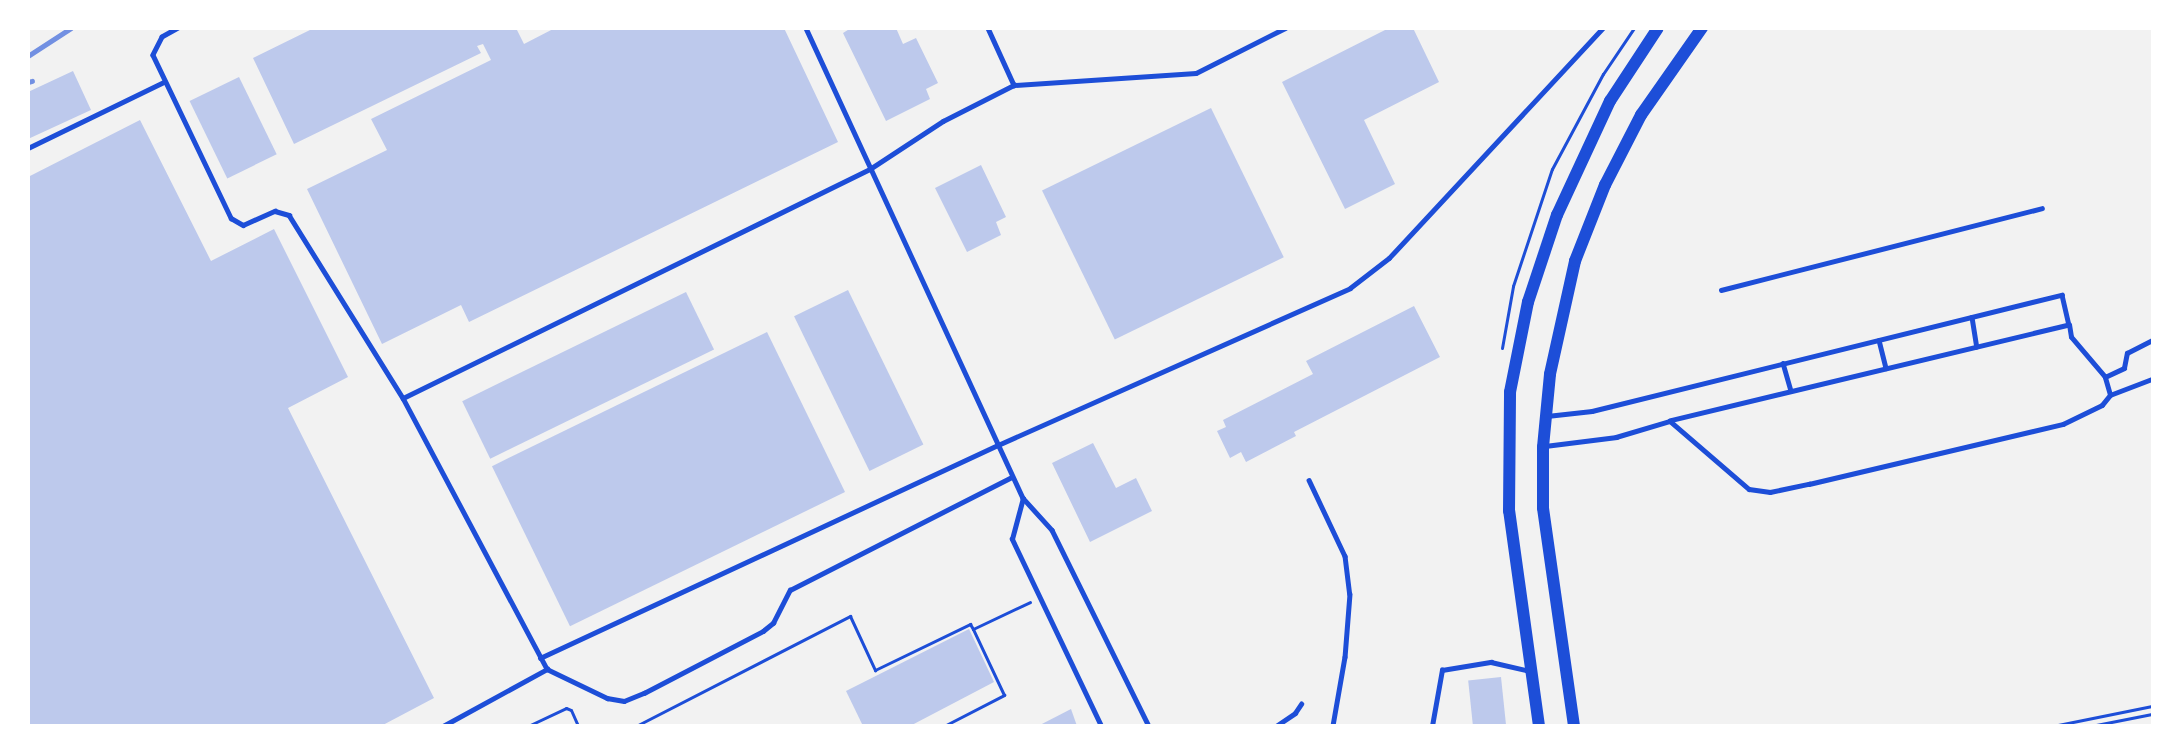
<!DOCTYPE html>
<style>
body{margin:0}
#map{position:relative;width:2181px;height:754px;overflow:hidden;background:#f2f2f2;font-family:Montserrat,sans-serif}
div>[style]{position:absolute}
.building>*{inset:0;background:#bdc9ec;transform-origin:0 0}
.path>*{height:3px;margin:-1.5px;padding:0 1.5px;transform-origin:1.5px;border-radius:1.5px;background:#1d4ed8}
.service>*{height:4.5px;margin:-2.25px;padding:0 2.25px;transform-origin:2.25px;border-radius:2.25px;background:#1d4ed8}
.secondary>*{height:12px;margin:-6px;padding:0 6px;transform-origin:6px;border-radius:6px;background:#1d4ed8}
.rail>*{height:4.5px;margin:-2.25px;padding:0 2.25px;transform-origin:2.25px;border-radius:2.25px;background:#7290e2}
span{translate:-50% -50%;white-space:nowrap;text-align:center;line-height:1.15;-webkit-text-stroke:5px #fff;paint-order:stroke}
.frame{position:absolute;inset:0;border:30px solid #fff;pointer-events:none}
</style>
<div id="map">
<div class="building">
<div style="clip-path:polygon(314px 28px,516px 28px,524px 44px,555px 28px,784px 28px,838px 142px,469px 322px,461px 305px,382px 344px,307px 189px,387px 150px,371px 119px,491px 60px,483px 44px,477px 46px,481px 53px,294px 144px,253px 58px)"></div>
<div style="clip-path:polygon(851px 28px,896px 28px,903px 44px,916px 38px,938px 83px,926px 89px,930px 99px,886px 121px,843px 33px)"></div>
<div style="clip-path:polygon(1389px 28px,1413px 28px,1439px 82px,1364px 120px,1395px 184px,1345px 209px,1282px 82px)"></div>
<div style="clip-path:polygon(73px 71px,91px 110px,28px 139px,28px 92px)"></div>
<div style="left:239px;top:77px;width:86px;height:55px;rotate:64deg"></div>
<div style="left:1211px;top:108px;width:166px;height:188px;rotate:64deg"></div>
<div style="clip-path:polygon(140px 120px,211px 261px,274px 229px,348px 377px,288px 408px,434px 698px,381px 726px,28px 726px,28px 177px)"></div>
<div style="clip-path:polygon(981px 165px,1006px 217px,996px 222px,1001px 235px,967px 252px,935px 188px)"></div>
<div style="left:848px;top:290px;width:172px;height:60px;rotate:64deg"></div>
<div style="left:686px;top:292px;width:64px;height:249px;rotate:64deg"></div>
<div style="clip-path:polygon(1414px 306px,1440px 357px,1294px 432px,1296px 436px,1246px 462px,1241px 452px,1230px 458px,1217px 431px,1226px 427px,1223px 420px,1313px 374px,1306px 361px)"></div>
<div style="left:767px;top:332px;width:178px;height:306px;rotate:64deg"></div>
<div style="clip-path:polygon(1093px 443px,1116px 488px,1136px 478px,1152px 511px,1090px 542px,1052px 463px)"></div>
<div style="clip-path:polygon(969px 629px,994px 682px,910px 726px,863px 726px,846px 691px)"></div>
<div style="left:1501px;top:677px;width:49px;height:33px;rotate:84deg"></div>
<div style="clip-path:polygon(1071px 709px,1077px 726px,1038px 726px)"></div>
</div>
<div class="path">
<div style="left:1502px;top:348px;width:63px;rotate:-79.9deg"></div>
<div style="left:1513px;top:286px;width:123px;rotate:-71.6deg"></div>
<div style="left:1552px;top:169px;width:108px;rotate:-61.8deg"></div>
<div style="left:1603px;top:74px;width:55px;rotate:-56deg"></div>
<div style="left:528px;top:726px;width:42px;rotate:-25.3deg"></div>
<div style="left:566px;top:708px;width:5px;rotate:22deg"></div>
<div style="left:571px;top:710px;width:17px;rotate:66deg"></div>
<div style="left:636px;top:726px;width:241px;rotate:-27.2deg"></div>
<div style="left:850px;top:616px;width:60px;rotate:65.2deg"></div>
<div style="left:875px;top:670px;width:106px;rotate:-25.8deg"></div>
<div style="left:970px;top:624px;width:6px;rotate:59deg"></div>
<div style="left:973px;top:629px;width:63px;rotate:-25.3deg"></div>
<div style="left:944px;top:726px;width:68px;rotate:-27.3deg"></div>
<div style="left:1004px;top:695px;width:73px;rotate:-115.2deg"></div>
<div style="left:2053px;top:726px;width:101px;rotate:-11.4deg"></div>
<div style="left:2091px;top:726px;width:62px;rotate:-11.1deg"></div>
</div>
<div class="service">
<div style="left:178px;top:28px;width:18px;rotate:151deg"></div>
<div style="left:162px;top:37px;width:20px;rotate:117deg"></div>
<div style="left:153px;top:55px;width:181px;rotate:64.4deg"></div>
<div style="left:231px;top:218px;width:14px;rotate:30deg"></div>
<div style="left:243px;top:225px;width:35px;rotate:-24deg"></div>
<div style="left:275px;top:211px;width:15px;rotate:16deg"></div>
<div style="left:289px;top:215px;width:216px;rotate:58.1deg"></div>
<div style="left:403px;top:398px;width:307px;rotate:62deg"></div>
<div style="left:547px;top:669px;width:67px;rotate:25.8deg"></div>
<div style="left:607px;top:698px;width:17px;rotate:10deg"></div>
<div style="left:624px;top:701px;width:22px;rotate:-22deg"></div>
<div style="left:644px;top:693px;width:134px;rotate:-27.5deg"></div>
<div style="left:763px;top:631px;width:13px;rotate:-39deg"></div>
<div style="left:773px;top:623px;width:37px;rotate:-63deg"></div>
<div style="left:790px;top:590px;width:249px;rotate:-27deg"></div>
<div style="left:806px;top:28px;width:518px;rotate:65.22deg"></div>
<div style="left:988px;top:28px;width:63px;rotate:65.5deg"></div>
<div style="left:28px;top:148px;width:151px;rotate:-25.9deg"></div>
<div style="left:1721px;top:290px;width:331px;rotate:-14.3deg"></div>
<div style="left:1972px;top:317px;width:30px;rotate:81deg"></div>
<div style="left:1879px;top:340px;width:29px;rotate:76deg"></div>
<div style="left:1783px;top:363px;width:29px;rotate:74deg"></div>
<div style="left:2105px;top:377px;width:21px;rotate:-25deg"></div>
<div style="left:2124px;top:368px;width:15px;rotate:-79deg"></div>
<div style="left:2127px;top:353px;width:28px;rotate:-27deg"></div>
<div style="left:2110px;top:395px;width:45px;rotate:-20.9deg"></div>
<div style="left:403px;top:398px;width:520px;rotate:-26.12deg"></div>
<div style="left:870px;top:169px;width:87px;rotate:-33.3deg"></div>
<div style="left:943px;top:121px;width:80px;rotate:-26.9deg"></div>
<div style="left:1014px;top:85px;width:182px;rotate:-3.8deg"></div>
<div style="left:1196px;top:73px;width:100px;rotate:-26.8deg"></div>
<div style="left:1547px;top:416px;width:45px;rotate:-6.3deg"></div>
<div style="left:1592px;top:411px;width:484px;rotate:-13.9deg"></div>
<div style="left:2062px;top:295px;width:31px;rotate:77deg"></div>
<div style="left:2069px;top:325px;width:410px;rotate:166.5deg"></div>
<div style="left:1545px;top:446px;width:72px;rotate:-7.2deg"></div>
<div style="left:1616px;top:437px;width:56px;rotate:-16.5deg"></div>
<div style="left:1670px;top:421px;width:104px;rotate:40.7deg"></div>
<div style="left:1749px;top:489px;width:21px;rotate:8deg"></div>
<div style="left:1770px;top:492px;width:40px;rotate:-12deg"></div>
<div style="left:1809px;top:484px;width:261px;rotate:-13.3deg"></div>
<div style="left:2063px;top:424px;width:43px;rotate:-26deg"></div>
<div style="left:2102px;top:405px;width:13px;rotate:-51deg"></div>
<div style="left:2110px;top:395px;width:19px;rotate:-106deg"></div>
<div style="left:2105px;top:377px;width:52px;rotate:-130.4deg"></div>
<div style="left:2071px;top:337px;width:12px;rotate:-99deg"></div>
<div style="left:1309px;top:480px;width:84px;rotate:64.7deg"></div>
<div style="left:1345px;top:556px;width:38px;rotate:83deg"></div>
<div style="left:1350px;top:594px;width:63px;rotate:94.5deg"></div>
<div style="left:1345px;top:657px;width:70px;rotate:99.9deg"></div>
<div style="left:540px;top:658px;width:505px;rotate:-24.94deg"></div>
<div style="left:998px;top:445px;width:385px;rotate:-24deg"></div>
<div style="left:1350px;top:288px;width:49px;rotate:-37.6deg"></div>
<div style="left:1389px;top:258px;width:314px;rotate:-47.1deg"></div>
<div style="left:443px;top:726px;width:119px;rotate:-28.7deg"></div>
<div style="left:1101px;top:726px;width:207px;rotate:-115.5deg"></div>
<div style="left:1012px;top:539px;width:42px;rotate:-75deg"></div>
<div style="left:1023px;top:498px;width:43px;rotate:47.8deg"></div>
<div style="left:1052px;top:530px;width:219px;rotate:63.7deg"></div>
<div style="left:1276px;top:726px;width:23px;rotate:-34deg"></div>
<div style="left:1295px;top:713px;width:11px;rotate:-56deg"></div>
<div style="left:1432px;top:726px;width:57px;rotate:-79.9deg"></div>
<div style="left:1442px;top:670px;width:50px;rotate:-9.3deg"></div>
<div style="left:1491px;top:662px;width:39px;rotate:13deg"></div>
</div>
<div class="secondary">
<div style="left:1539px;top:726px;width:217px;rotate:-97.9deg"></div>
<div style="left:1509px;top:511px;width:119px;rotate:-89.5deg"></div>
<div style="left:1510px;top:392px;width:92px;rotate:-78.7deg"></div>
<div style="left:1528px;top:302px;width:92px;rotate:-71.6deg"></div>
<div style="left:1557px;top:215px;width:126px;rotate:-65.1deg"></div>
<div style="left:1610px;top:101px;width:87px;rotate:-56.7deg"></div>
<div style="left:1574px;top:726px;width:220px;rotate:-98.1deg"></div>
<div style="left:1543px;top:508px;width:61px;rotate:-90deg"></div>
<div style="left:1543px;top:447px;width:73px;rotate:-84.5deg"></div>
<div style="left:1550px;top:374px;width:116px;rotate:-77.5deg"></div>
<div style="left:1575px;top:261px;width:82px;rotate:-68.5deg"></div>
<div style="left:1605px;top:185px;width:79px;rotate:-62.8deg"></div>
<div style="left:1641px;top:115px;width:106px;rotate:-55deg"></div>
</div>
<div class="rail">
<div style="left:28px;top:56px;width:51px;rotate:-33.1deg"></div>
<div style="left:28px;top:82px;width:4px;rotate:-14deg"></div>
</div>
<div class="frame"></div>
</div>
